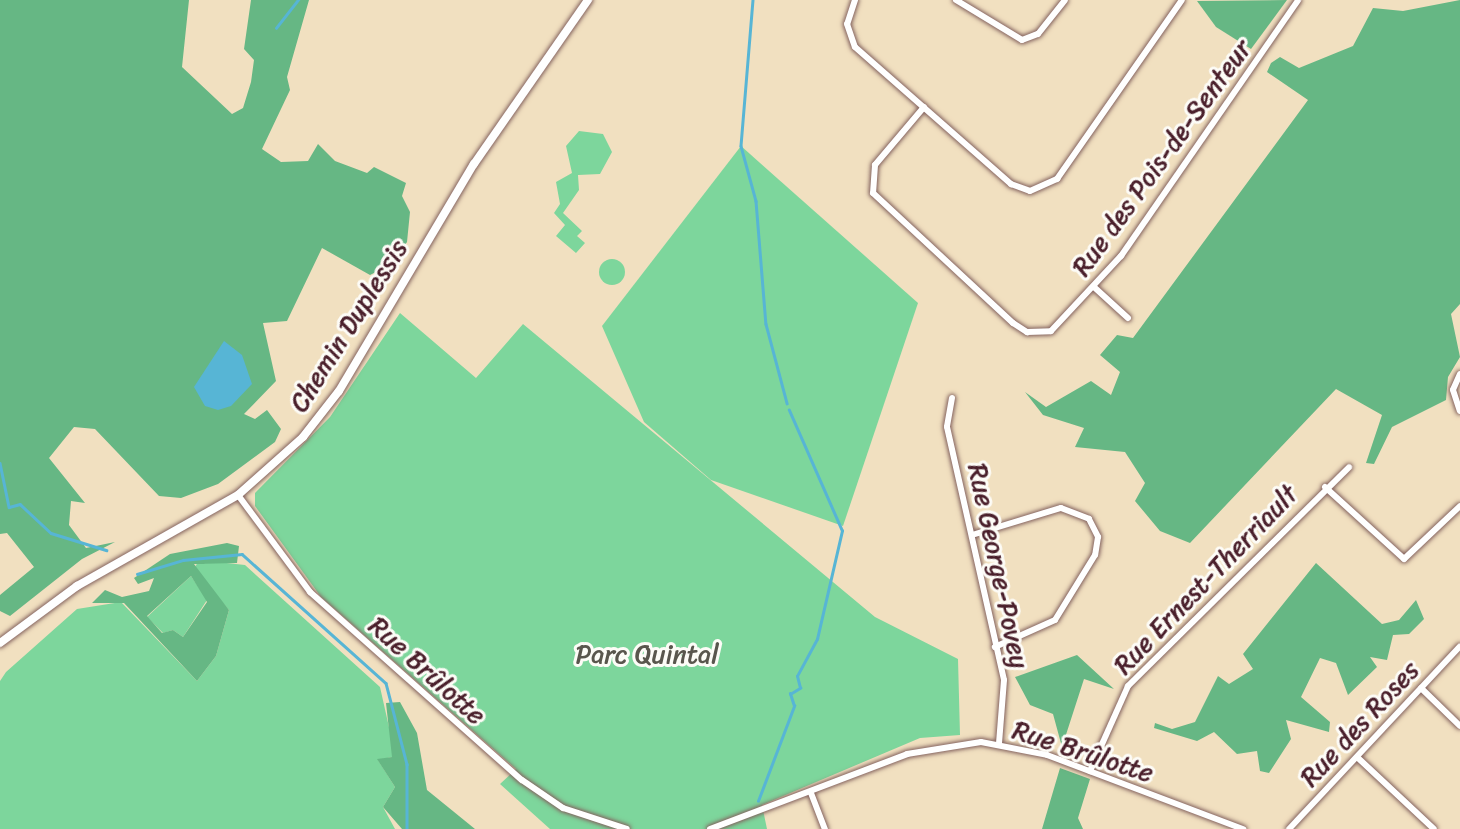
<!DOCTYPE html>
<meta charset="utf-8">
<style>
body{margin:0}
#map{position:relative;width:1460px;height:829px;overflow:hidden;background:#f1e0c0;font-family:Sriracha,sans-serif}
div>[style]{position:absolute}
.green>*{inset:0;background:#7dd69c}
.round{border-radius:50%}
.forest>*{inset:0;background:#66b784}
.water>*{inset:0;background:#57b5d5}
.stream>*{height:2.5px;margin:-1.25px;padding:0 1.25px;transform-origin:1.25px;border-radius:1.25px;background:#57b5d5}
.roads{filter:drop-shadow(0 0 2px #84635f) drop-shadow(0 0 2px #84635f)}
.minor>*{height:6px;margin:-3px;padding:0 3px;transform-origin:3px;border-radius:3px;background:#fff}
.tertiary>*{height:8px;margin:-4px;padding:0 4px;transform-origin:4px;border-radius:4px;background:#fff}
span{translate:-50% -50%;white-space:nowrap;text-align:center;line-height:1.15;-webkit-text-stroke:6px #fdfcf7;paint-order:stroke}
.street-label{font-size:26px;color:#4a1f2b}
.park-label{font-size:26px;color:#59564d}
</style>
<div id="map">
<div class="green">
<div style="clip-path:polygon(579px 131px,603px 134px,612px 152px,600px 174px,578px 175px,579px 190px,563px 213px,582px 231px,577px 236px,585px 243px,576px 253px,556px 236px,565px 225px,554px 213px,560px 204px,556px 182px,572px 173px,566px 146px)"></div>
<div style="clip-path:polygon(741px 146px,918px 303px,843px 526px,711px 480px,644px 422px,602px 326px)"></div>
<div class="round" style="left:599px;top:259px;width:26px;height:26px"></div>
<div style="clip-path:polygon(400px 313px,476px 378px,523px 324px,875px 617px,958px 659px,960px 735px,920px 738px,762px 805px,767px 829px,550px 829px,500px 784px,516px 769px,321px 597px,255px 506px,255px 493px,330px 417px)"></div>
<div style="clip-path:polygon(199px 560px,245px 565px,380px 687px,393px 745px,392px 757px,378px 760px,395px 787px,383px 807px,395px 829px,0 829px,0 681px,6px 672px,77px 609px,121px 602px,197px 681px,216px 656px,229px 610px,194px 569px)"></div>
<div style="clip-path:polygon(191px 576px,207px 600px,183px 637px,173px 630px,163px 633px,147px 617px)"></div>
</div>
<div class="forest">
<div style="clip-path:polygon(0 0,189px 0,182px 67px,232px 114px,243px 108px,251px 82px,254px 60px,244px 49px,251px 0,309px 0,287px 77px,290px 90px,262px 149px,281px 162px,308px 161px,318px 144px,335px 161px,367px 173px,374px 167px,406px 183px,402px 196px,410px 212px,407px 242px,392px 264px,370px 275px,322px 248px,287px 321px,263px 323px,276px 381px,244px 414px,255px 419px,267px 410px,281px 429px,275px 442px,218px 484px,181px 498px,159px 496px,95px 429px,74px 427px,49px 458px,85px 503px,71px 501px,69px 525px,86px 548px,115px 542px,82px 559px,10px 616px,0 611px,0 595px,34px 567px,7px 533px,0 534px)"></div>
<div style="clip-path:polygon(1287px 0,1251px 49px,1216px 27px,1197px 1px)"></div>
<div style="clip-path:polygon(1460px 0,1460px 304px,1451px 314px,1460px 357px,1448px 377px,1446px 400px,1392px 427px,1374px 464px,1366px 463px,1382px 415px,1336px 389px,1190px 543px,1160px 531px,1135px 501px,1145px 483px,1125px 452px,1075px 447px,1084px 428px,1043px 415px,1025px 392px,1046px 407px,1091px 381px,1111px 395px,1120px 372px,1100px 355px,1117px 335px,1133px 338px,1308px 100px,1267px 72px,1271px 63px,1280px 57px,1299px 68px,1353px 46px,1373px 8px,1403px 11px)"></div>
<div style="clip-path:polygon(evenodd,227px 543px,239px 546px,237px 563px,194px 564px,229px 610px,216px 656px,197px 681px,124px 603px,92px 603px,105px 590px,122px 597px,149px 591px,154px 578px,138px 584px,134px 578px,170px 554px,227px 543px,191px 576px,207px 602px,183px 637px,173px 630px,162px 633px,147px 616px,191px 576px)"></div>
<div style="clip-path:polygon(1316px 563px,1382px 624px,1399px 620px,1416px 600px,1424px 619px,1409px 634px,1393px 635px,1387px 660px,1370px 657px,1377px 667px,1348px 695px,1336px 663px,1320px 658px,1301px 697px,1330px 722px,1329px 732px,1286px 720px,1291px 739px,1269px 773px,1260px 771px,1257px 751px,1237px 754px,1214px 732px,1197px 741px,1154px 728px,1155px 723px,1172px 729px,1195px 722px,1218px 676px,1229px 684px,1253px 669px,1243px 654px)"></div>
<div style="clip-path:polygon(1077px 655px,1114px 689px,1084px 679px,1062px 747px,1053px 714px,1030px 705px,1015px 677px)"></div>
<div style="clip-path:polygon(400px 702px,417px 733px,427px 790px,475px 829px,402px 829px,383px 807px,395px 787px,377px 759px,392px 757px,386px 703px)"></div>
<div style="clip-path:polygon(1060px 768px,1090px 779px,1078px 818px,1083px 829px,1042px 829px)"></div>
</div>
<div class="water">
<div style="clip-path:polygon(224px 341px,242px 355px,252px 384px,231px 406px,218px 410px,205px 406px,194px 387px)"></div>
</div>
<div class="stream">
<div style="left:753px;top:0;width:146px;rotate:94.7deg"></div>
<div style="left:741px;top:146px;width:57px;rotate:74.7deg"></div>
<div style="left:756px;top:201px;width:123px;rotate:85.4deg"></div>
<div style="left:766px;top:324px;width:82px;rotate:75.1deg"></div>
<div style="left:276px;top:28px;width:36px;rotate:-52deg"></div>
<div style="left:0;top:463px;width:45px;rotate:78.4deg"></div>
<div style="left:9px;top:507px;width:11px;rotate:-15deg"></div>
<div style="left:20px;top:504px;width:42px;rotate:43.1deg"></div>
<div style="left:51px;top:533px;width:58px;rotate:17.2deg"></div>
<div style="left:137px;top:574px;width:48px;rotate:-16.9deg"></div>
<div style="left:183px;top:560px;width:59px;rotate:-5.8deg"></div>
<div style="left:242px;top:554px;width:193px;rotate:41.9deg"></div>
<div style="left:386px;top:683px;width:84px;rotate:75.5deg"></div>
<div style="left:407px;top:764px;width:65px;rotate:90deg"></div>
<div style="left:758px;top:801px;width:102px;rotate:-69.2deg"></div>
<div style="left:794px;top:706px;width:13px;rotate:-108deg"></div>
<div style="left:790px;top:694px;width:12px;rotate:-31deg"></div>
<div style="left:800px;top:688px;width:12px;rotate:-104deg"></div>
<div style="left:797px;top:676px;width:42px;rotate:-61.6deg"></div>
<div style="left:817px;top:639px;width:111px;rotate:-77deg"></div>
<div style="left:842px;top:531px;width:132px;rotate:-113.7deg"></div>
</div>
<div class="roads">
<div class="minor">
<div style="left:855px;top:0;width:25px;rotate:108deg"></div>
<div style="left:847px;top:24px;width:24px;rotate:71deg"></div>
<div style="left:855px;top:47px;width:208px;rotate:41.3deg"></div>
<div style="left:1011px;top:184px;width:20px;rotate:20deg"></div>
<div style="left:1030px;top:191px;width:30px;rotate:-24deg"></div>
<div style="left:1057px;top:179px;width:218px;rotate:-55.1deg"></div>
<div style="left:956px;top:0;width:77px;rotate:31.2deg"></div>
<div style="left:1022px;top:40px;width:17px;rotate:-21deg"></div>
<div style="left:1038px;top:34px;width:43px;rotate:-51.5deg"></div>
<div style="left:924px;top:107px;width:76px;rotate:130.2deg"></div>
<div style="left:875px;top:165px;width:28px;rotate:94deg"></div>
<div style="left:873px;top:193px;width:191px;rotate:42.9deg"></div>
<div style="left:1013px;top:323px;width:17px;rotate:33deg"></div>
<div style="left:1027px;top:332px;width:24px;rotate:-2deg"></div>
<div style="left:1051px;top:331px;width:103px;rotate:-47deg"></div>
<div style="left:1121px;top:256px;width:311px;rotate:-55.3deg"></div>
<div style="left:1094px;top:287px;width:46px;rotate:42.4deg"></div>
<div style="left:1460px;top:374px;width:17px;rotate:114deg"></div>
<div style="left:1453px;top:390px;width:22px;rotate:72deg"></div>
<div style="left:952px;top:398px;width:29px;rotate:100deg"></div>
<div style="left:947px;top:427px;width:259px;rotate:77.3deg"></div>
<div style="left:1004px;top:680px;width:63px;rotate:94.5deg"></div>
<div style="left:1325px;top:487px;width:107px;rotate:42.3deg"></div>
<div style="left:1404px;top:559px;width:77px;rotate:-43.4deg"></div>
<div style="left:238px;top:495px;width:121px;rotate:53.4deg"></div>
<div style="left:310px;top:592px;width:283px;rotate:41.6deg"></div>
<div style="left:522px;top:780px;width:50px;rotate:34.3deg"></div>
<div style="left:563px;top:808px;width:67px;rotate:18.2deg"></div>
<div style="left:972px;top:535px;width:93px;rotate:-16.9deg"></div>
<div style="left:1061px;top:508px;width:30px;rotate:21deg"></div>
<div style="left:1089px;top:519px;width:20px;rotate:63deg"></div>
<div style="left:1098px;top:537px;width:18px;rotate:99deg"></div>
<div style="left:1095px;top:555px;width:76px;rotate:121.6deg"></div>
<div style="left:1055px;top:620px;width:66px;rotate:155.8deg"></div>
<div style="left:1421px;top:688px;width:54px;rotate:44.3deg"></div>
<div style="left:1357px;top:757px;width:105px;rotate:43.1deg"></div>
<div style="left:1090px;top:771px;width:93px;rotate:-65.9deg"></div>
<div style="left:1128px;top:686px;width:311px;rotate:-44.7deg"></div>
<div style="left:811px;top:793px;width:39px;rotate:69deg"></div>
<div style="left:710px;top:829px;width:211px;rotate:-20.8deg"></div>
<div style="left:907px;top:754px;width:75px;rotate:-9.2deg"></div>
<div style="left:981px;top:742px;width:67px;rotate:11.1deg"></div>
<div style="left:1047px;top:755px;width:210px;rotate:20.7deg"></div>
<div style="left:1289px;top:829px;width:250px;rotate:-46.9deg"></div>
</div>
<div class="tertiary">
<div style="left:0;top:643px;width:96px;rotate:-36.5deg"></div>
<div style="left:77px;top:586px;width:185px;rotate:-29.5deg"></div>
<div style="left:238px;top:495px;width:87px;rotate:-41.7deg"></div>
<div style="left:303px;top:437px;width:58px;rotate:-52deg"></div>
<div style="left:339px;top:391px;width:264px;rotate:-59.3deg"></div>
<div style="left:474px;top:164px;width:200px;rotate:-55.2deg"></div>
</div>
</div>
<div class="street-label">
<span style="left:1162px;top:158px;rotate:-54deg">Rue des Pois-de-Senteur</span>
<span style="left:349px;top:326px;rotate:-58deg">Chemin Duplessis</span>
<span style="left:998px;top:566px;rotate:78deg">Rue George-Povey</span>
<span style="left:1206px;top:580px;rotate:-46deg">Rue Ernest-Therriault</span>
<span style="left:427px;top:671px;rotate:42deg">Rue Brûlotte</span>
<span style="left:1360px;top:724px;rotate:-47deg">Rue des Roses</span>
<span style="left:1083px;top:752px;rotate:18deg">Rue Brûlotte</span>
</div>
<div class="park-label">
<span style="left:647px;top:655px">Parc Quintal</span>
</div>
</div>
